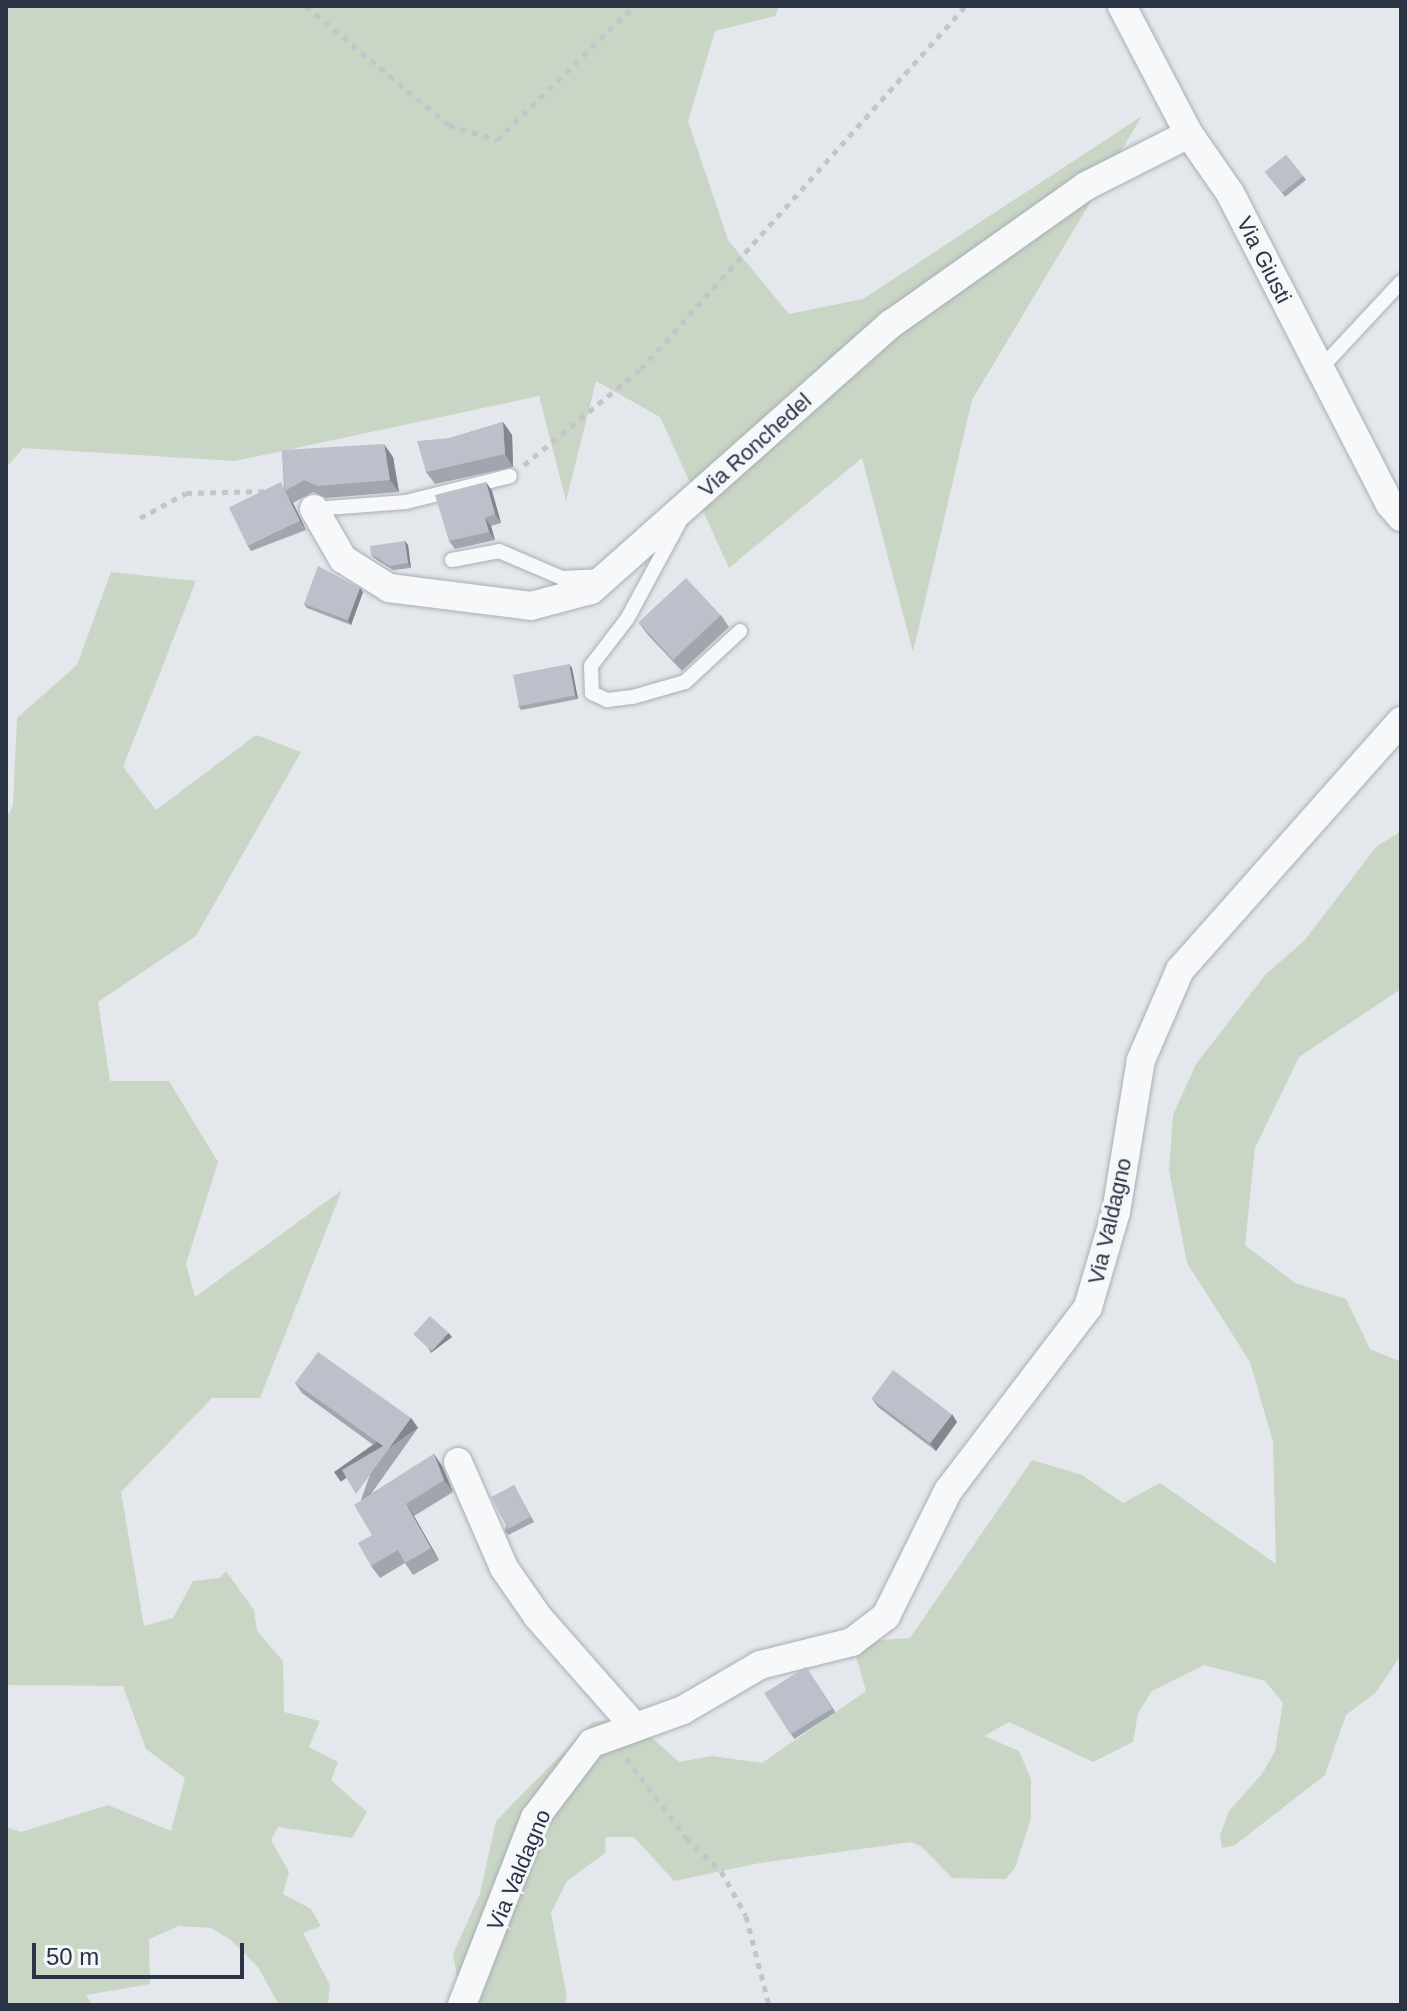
<!DOCTYPE html>
<style>
body{margin:0}
#map{position:relative;width:1407px;height:2011px;overflow:hidden;background:#e4e7ec;font-family:Arial,sans-serif}
div>[style]{position:absolute}
.green>*{inset:0;background:#c9d6c5}
.path>*{height:5px;margin-top:-2.5px;transform-origin:0;background:repeating-linear-gradient(90deg,#c2c5cb 0 6px,transparent 0 12px)}
.roads{filter:drop-shadow(0 0 2px #a9aeb7) drop-shadow(0 0 2px #a9aeb7)}
.service>*{height:14px;margin:-7px;padding:0 7px;transform-origin:7px;border-radius:7px;background:#f7f8fa}
.minor>*{height:28px;margin:-14px;padding:0 14px;transform-origin:14px;border-radius:14px;background:#f7f8fa}
.wall>*{inset:0;background:#a1a5ae;transform-origin:0 0}
.shaded-wall>*{inset:0;background:#83868d;transform-origin:0 0}
.building>*{inset:0;background:#bbc0ca;transform-origin:0 0}
span{translate:-50% -50%;white-space:nowrap;text-align:center;line-height:1.15;-webkit-text-stroke:6px #f4f6f9;paint-order:stroke}
.street-label{font-size:22px;color:#2b3445}
.frame{position:absolute;inset:0;border:8px solid #2b3445;pointer-events:none}
.scale{position:absolute;left:32px;top:1943px;width:212px;height:36px;box-sizing:border-box;border:4px solid #2b3445;border-top:0;padding-left:10px;font-size:24px;line-height:28px;white-space:nowrap;color:#2b3445;-webkit-text-stroke:6px #f4f6f9;paint-order:stroke}
</style>
<div id="map">
<div class="green">
<div style="clip-path:polygon(6px 6px,779px 6px,775px 16px,715px 31px,688px 121px,728px 240px,789px 314px,863px 299px,1142px 116px,972px 400px,913px 652px,862px 458px,729px 568px,660px 417px,596px 381px,566px 501px,539px 396px,235px 461px,23px 448px,6px 468px)"></div>
<div style="clip-path:polygon(111px 572px,196px 581px,123px 767px,156px 810px,256px 735px,301px 752px,196px 936px,98px 1002px,110px 1081px,169px 1081px,218px 1162px,186px 1264px,195px 1297px,342px 1190px,260px 1398px,212px 1398px,121px 1492px,144px 1626px,173px 1618px,193px 1581px,220px 1578px,226px 1571px,254px 1610px,257px 1631px,283px 1661px,284px 1712px,320px 1721px,309px 1747px,338px 1762px,331px 1780px,367px 1812px,352px 1838px,278px 1827px,271px 1840px,289px 1872px,283px 1894px,311px 1909px,321px 1926px,303px 1933px,330px 1985px,328px 2005px,279px 2005px,258px 1967px,231px 1940px,211px 1928px,179px 1926px,149px 1939px,150px 1984px,86px 1995px,92px 2005px,6px 2005px,6px 1827px,21px 1832px,108px 1805px,171px 1831px,185px 1778px,146px 1749px,123px 1686px,6px 1685px,6px 819px,13px 805px,17px 718px,77px 665px)"></div>
<div style="clip-path:polygon(1401px 831px,1401px 989px,1299px 1057px,1255px 1148px,1245px 1245px,1295px 1283px,1346px 1299px,1370px 1349px,1401px 1362px,1401px 1655px,1376px 1692px,1346px 1715px,1325px 1775px,1235px 1845px,1222px 1848px,1220px 1835px,1229px 1811px,1262px 1774px,1275px 1751px,1283px 1703px,1265px 1681px,1204px 1665px,1152px 1691px,1138px 1713px,1133px 1742px,1093px 1762px,1009px 1722px,984px 1736px,1019px 1751px,1031px 1779px,1031px 1818px,1015px 1868px,1006px 1879px,952px 1878px,922px 1847px,911px 1842px,760px 1863px,674px 1881px,634px 1837px,606px 1837px,605px 1853px,567px 1881px,551px 1913px,567px 1997px,564px 2005px,462px 2005px,453px 1954px,480px 1894px,496px 1821px,593px 1722px,630px 1718px,679px 1762px,712px 1756px,762px 1763px,866px 1691px,852px 1642px,910px 1638px,1032px 1460px,1082px 1475px,1123px 1503px,1160px 1483px,1276px 1564px,1273px 1442px,1250px 1362px,1187px 1263px,1169px 1170px,1173px 1115px,1196px 1064px,1266px 974px,1304px 941px,1376px 847px)"></div>
</div>
<div class="path">
<div style="left:306px;top:6px;width:186px;rotate:39.8deg"></div>
<div style="left:449px;top:125px;width:50px;rotate:17.4deg"></div>
<div style="left:497px;top:140px;width:192px;rotate:-44.4deg"></div>
<div style="left:524px;top:465px;width:151px;rotate:-39.4deg"></div>
<div style="left:641px;top:369px;width:487px;rotate:-48.2deg"></div>
<div style="left:140px;top:518px;width:52px;rotate:-28.5deg"></div>
<div style="left:186px;top:493px;width:80px;rotate:-1.4deg"></div>
<div style="left:626px;top:1758px;width:100px;rotate:53.1deg"></div>
<div style="left:686px;top:1838px;width:48px;rotate:43.3deg"></div>
<div style="left:721px;top:1871px;width:51px;rotate:60.9deg"></div>
<div style="left:746px;top:1916px;width:92px;rotate:75.5deg"></div>
</div>
<div class="roads">
<div class="service">
<div style="left:1320px;top:369px;width:119px;rotate:-47deg"></div>
<div style="left:314px;top:509px;width:92px;rotate:-4.4deg"></div>
<div style="left:406px;top:502px;width:107px;rotate:-14deg"></div>
<div style="left:679px;top:523px;width:109px;rotate:118.4deg"></div>
<div style="left:627px;top:619px;width:59px;rotate:127.5deg"></div>
<div style="left:591px;top:666px;width:27px;rotate:88deg"></div>
<div style="left:592px;top:693px;width:17px;rotate:25deg"></div>
<div style="left:607px;top:700px;width:26px;rotate:-7deg"></div>
<div style="left:633px;top:697px;width:54px;rotate:-16.1deg"></div>
<div style="left:685px;top:682px;width:75px;rotate:-42.8deg"></div>
<div style="left:452px;top:560px;width:48px;rotate:-10.8deg"></div>
<div style="left:499px;top:551px;width:69px;rotate:23.2deg"></div>
<div style="left:562px;top:578px;width:41px;rotate:-2.8deg"></div>
</div>
<div class="minor">
<div style="left:1122px;top:6px;width:144px;rotate:62.4deg"></div>
<div style="left:1189px;top:134px;width:72px;rotate:55.2deg"></div>
<div style="left:1230px;top:193px;width:350px;rotate:62.8deg"></div>
<div style="left:1390px;top:504px;width:17px;rotate:50deg"></div>
<div style="left:314px;top:509px;width:58px;rotate:59.9deg"></div>
<div style="left:343px;top:559px;width:54px;rotate:32.2deg"></div>
<div style="left:389px;top:588px;width:143px;rotate:7.2deg"></div>
<div style="left:531px;top:606px;width:62px;rotate:-14.9deg"></div>
<div style="left:591px;top:590px;width:401px;rotate:-41.6deg"></div>
<div style="left:891px;top:324px;width:239px;rotate:-35.3deg"></div>
<div style="left:1086px;top:186px;width:115px;rotate:-26.8deg"></div>
<div style="left:458px;top:1462px;width:116px;rotate:66.5deg"></div>
<div style="left:504px;top:1568px;width:60px;rotate:55.2deg"></div>
<div style="left:538px;top:1617px;width:147px;rotate:48.6deg"></div>
<div style="left:462px;top:2005px;width:201px;rotate:-68.7deg"></div>
<div style="left:535px;top:1818px;width:94px;rotate:-52.8deg"></div>
<div style="left:592px;top:1743px;width:97px;rotate:-19.9deg"></div>
<div style="left:683px;top:1710px;width:89px;rotate:-30.3deg"></div>
<div style="left:760px;top:1665px;width:95px;rotate:-14deg"></div>
<div style="left:852px;top:1642px;width:43px;rotate:-37.4deg"></div>
<div style="left:886px;top:1616px;width:140px;rotate:-63.6deg"></div>
<div style="left:948px;top:1491px;width:231px;rotate:-52.7deg"></div>
<div style="left:1088px;top:1307px;width:99px;rotate:-73.6deg"></div>
<div style="left:1116px;top:1212px;width:154px;rotate:-80.7deg"></div>
<div style="left:1141px;top:1060px;width:98px;rotate:-66.6deg"></div>
<div style="left:1180px;top:970px;width:333px;rotate:-48.4deg"></div>
</div>
</div>
<div class="wall">
<div style="left:1286px;top:155px;width:32px;height:27px;rotate:51deg"></div>
<div style="clip-path:polygon(503px 422px,512px 435px,513px 467px,435px 484px,426px 472px,450px 438px)"></div>
<div style="clip-path:polygon(282px 450px,393px 457px,399px 492px,326px 498px,313px 492px,293px 503px,306px 530px,251px 551px,246px 543px,284px 487px)"></div>
<div style="clip-path:polygon(486px 482px,492px 491px,501px 523px,491px 526px,495px 540px,455px 549px,449px 541px)"></div>
<div style="clip-path:polygon(405px 541px,408px 545px,411px 568px,393px 570px,374px 558px,371px 554px)"></div>
<div style="clip-path:polygon(360px 588px,363px 592px,351px 625px,307px 608px,304px 604px)"></div>
<div style="clip-path:polygon(721px 615px,729px 627px,682px 671px,648px 635px,639px 623px)"></div>
<div style="clip-path:polygon(572px 668px,578px 699px,521px 710px,518px 705px)"></div>
<div style="clip-path:polygon(295px 1383px,411px 1418px,418px 1428px,371px 1494px,434px 1454px,442px 1466px,453px 1492px,414px 1516px,439px 1560px,413px 1575px,405px 1563px,380px 1578px,371px 1566px,372px 1535px,361px 1500px,379px 1449px,302px 1393px)"></div>
<div style="clip-path:polygon(872px 1399px,957px 1422px,936px 1451px,878px 1407px)"></div>
<div style="clip-path:polygon(514px 1485px,534px 1522px,508px 1535px,505px 1531px)"></div>
<div style="left:806px;top:1667px;width:54px;height:49px;rotate:57deg"></div>
</div>
<div class="shaded-wall">
<div style="clip-path:polygon(503px 422px,512px 435px,513px 467px,505px 454px)"></div>
<div style="clip-path:polygon(384px 444px,393px 457px,399px 492px,390px 480px)"></div>
<div style="clip-path:polygon(486px 482px,492px 491px,501px 523px,495px 514px)"></div>
<div style="clip-path:polygon(287px 495px,293px 503px,306px 530px,300px 521px)"></div>
<div style="clip-path:polygon(485px 518px,491px 526px,495px 540px,489px 532px)"></div>
<div style="clip-path:polygon(405px 541px,408px 545px,411px 568px,408px 563px)"></div>
<div style="clip-path:polygon(360px 588px,363px 592px,351px 625px,348px 620px)"></div>
<div style="clip-path:polygon(569px 664px,572px 668px,578px 699px,575px 695px)"></div>
<div style="left:449px;top:1333px;width:5px;height:26px;rotate:53deg"></div>
<div style="clip-path:polygon(952px 1414px,957px 1422px,936px 1451px,930px 1443px)"></div>
<div style="left:411px;top:1418px;width:12px;height:94px;rotate:55deg"></div>
<div style="clip-path:polygon(434px 1454px,442px 1466px,453px 1492px,444px 1480px)"></div>
<div style="clip-path:polygon(406px 1504px,414px 1516px,439px 1560px,431px 1548px)"></div>
</div>
<div class="building">
<div style="left:1286px;top:155px;width:27px;height:27px;rotate:51deg"></div>
<div style="clip-path:polygon(503px 422px,505px 454px,426px 472px,417px 441px,450px 438px)"></div>
<div style="clip-path:polygon(384px 444px,390px 480px,318px 486px,304px 480px,285px 491px,282px 450px)"></div>
<div style="left:281px;top:482px;width:43px;height:58px;rotate:64deg"></div>
<div style="clip-path:polygon(486px 482px,495px 514px,485px 518px,489px 532px,449px 541px,435px 495px)"></div>
<div style="clip-path:polygon(405px 541px,408px 563px,390px 566px,371px 554px,370px 546px)"></div>
<div style="clip-path:polygon(318px 566px,360px 588px,348px 620px,304px 604px)"></div>
<div style="left:686px;top:578px;width:51px;height:65px;rotate:47deg"></div>
<div style="left:569px;top:664px;width:32px;height:57px;rotate:79deg"></div>
<div style="left:430px;top:1316px;width:25px;height:25px;rotate:42deg"></div>
<div style="clip-path:polygon(318px 1352px,411px 1418px,356px 1494px,342px 1470px,383px 1446px,295px 1383px)"></div>
<div style="left:893px;top:1370px;width:74px;height:36px;rotate:37deg"></div>
<div style="clip-path:polygon(434px 1454px,444px 1480px,406px 1504px,431px 1548px,405px 1563px,398px 1550px,371px 1566px,358px 1543px,372px 1535px,354px 1505px)"></div>
<div style="left:514px;top:1485px;width:36px;height:26px;rotate:62deg"></div>
<div style="left:806px;top:1667px;width:49px;height:49px;rotate:58deg"></div>
</div>
<div class="street-label">
<span style="left:1264px;top:260px;rotate:63deg">Via Giusti</span>
<span style="left:755px;top:445px;rotate:-42deg">Via Ronchedel</span>
<span style="left:1110px;top:1221px;rotate:-77deg">Via Valdagno</span>
<span style="left:519px;top:1870px;rotate:-67deg">Via Valdagno</span>
</div>
<div class="frame"></div>
<div class="scale">50 m</div>
</div>
